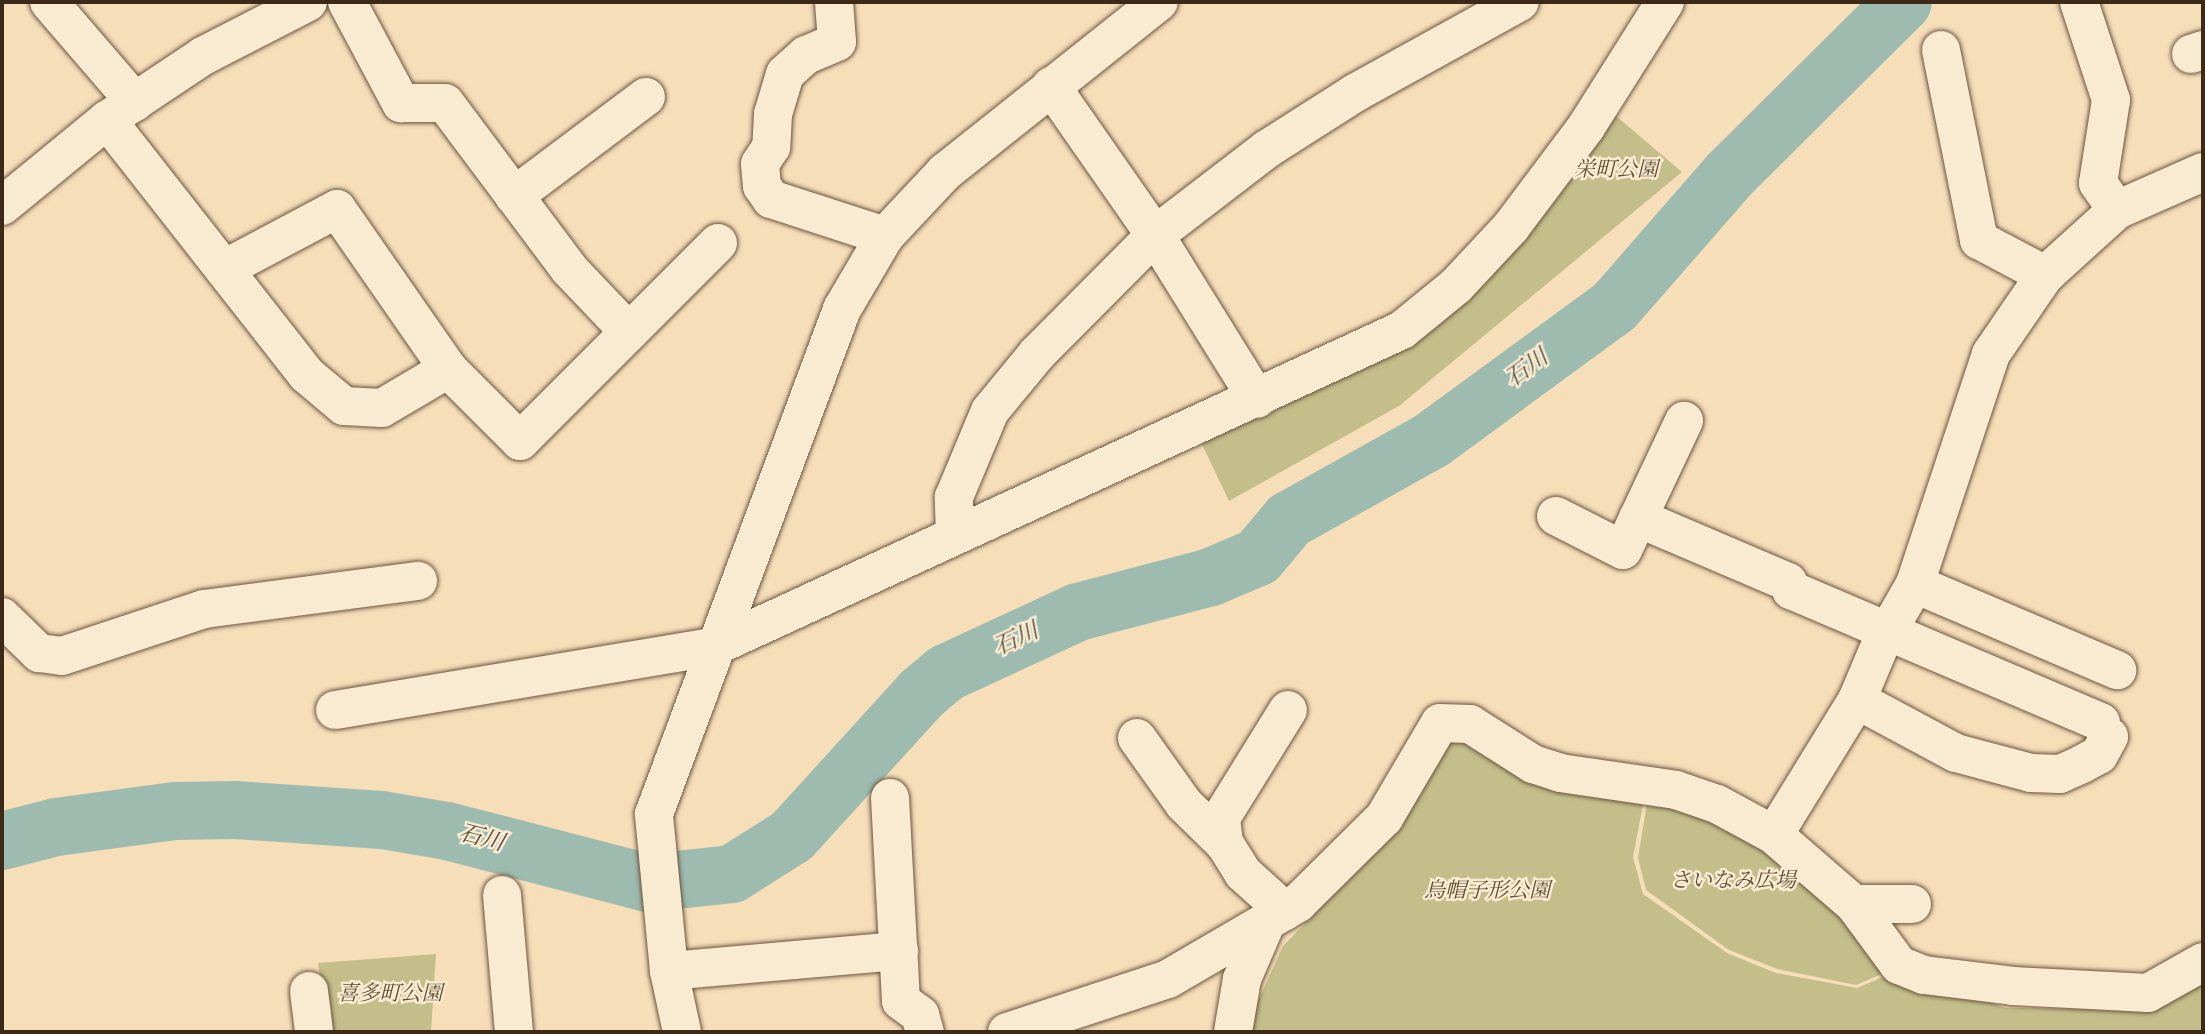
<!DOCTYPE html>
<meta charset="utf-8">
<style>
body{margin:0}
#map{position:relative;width:2205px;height:1034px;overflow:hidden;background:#f6deb9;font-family:"Sorts Mill Goudy","Noto Serif JP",serif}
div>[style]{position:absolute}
.green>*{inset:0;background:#c4bf8a}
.river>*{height:58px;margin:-29px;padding:0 29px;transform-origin:29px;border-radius:29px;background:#9dbcaf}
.roads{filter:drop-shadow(0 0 2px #6b5640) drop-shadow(0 0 2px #6b5640)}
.minor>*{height:38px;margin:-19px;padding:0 19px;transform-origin:19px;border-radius:19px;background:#f9ead2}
span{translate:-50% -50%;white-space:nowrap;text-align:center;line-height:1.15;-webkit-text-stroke:5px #f9ead2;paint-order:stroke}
.park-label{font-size:21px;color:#5f4e34;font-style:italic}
.water-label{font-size:23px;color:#554e3e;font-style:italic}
.frame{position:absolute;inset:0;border:4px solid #3d2918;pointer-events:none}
</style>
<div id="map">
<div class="green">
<div style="clip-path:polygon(1610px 111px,1682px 172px,1399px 406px,1229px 501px,1198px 436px,1407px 339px)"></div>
<div style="clip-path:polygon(1436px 727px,1646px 789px,1633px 857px,1643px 894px,1727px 953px,1776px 973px,1857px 988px,1897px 971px,2006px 1008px,2095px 1009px,2203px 957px,2203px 1032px,1244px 1032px,1283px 946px,1323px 905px)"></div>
<div style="clip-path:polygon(1649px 791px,1768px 837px,1896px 968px,1856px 985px,1777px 969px,1729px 950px,1646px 890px,1638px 858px)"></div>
<div style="clip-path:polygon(436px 954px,431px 1032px,327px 1032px,318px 963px)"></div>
</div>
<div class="river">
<div style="left:2px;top:841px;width:56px;rotate:-14.5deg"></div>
<div style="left:56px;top:827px;width:120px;rotate:-7.7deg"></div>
<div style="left:175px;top:811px;width:60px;rotate:-1deg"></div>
<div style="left:235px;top:810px;width:147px;rotate:3.9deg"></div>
<div style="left:382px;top:820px;width:66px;rotate:9.6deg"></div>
<div style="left:447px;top:831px;width:208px;rotate:14.5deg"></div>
<div style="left:648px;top:883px;width:84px;rotate:-6.1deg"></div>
<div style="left:732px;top:874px;width:71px;rotate:-32.3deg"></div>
<div style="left:792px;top:836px;width:192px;rotate:-47.7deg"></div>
<div style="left:921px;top:694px;width:33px;rotate:-40deg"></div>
<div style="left:946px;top:673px;width:145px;rotate:-24.8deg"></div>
<div style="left:1078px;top:612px;width:138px;rotate:-14.7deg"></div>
<div style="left:1211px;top:577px;width:51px;rotate:-23.1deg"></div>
<div style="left:1258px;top:557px;width:48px;rotate:-50deg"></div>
<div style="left:1289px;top:520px;width:164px;rotate:-29.2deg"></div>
<div style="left:1432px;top:440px;width:225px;rotate:-36.2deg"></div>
<div style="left:1614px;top:307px;width:175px;rotate:-48.9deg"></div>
<div style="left:1729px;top:175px;width:245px;rotate:-44.8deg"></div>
</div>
<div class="roads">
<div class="minor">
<div style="left:49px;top:2px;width:132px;rotate:49.3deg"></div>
<div style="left:347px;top:2px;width:115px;rotate:61.9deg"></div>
<div style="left:401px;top:103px;width:44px"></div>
<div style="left:445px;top:103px;width:207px;rotate:53.2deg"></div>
<div style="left:569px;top:269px;width:87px;rotate:46.4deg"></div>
<div style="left:834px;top:2px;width:40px;rotate:85.7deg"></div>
<div style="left:837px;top:42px;width:34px;rotate:157deg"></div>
<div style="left:806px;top:55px;width:28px;rotate:138deg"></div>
<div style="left:785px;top:74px;width:42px;rotate:106.7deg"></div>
<div style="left:773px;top:114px;width:33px;rotate:93deg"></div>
<div style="left:771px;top:147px;width:20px;rotate:123deg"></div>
<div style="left:760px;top:164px;width:22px;rotate:85deg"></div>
<div style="left:762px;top:186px;width:16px;rotate:55deg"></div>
<div style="left:771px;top:199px;width:120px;rotate:18deg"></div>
<div style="left:2079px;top:2px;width:103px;rotate:71.9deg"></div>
<div style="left:2111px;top:100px;width:84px;rotate:98.9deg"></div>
<div style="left:2098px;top:183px;width:33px;rotate:55deg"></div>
<div style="left:1941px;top:50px;width:194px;rotate:78.7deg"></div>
<div style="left:1979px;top:240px;width:75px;rotate:27.9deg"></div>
<div style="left:2191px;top:54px;width:13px;rotate:-18deg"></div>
<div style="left:1051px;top:86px;width:182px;rotate:55.1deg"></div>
<div style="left:1155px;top:235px;width:193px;rotate:58.1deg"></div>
<div style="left:107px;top:120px;width:324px;rotate:51.9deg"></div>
<div style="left:307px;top:375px;width:48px;rotate:40deg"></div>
<div style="left:344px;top:406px;width:38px;rotate:3deg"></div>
<div style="left:382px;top:408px;width:77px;rotate:-30.6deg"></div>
<div style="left:2203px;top:172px;width:94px;rotate:156.2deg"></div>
<div style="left:2117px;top:210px;width:97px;rotate:137.9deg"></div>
<div style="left:2045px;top:275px;width:96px;rotate:124.4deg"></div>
<div style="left:1991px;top:354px;width:242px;rotate:108.3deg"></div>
<div style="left:1915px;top:584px;width:68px;rotate:120deg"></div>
<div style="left:1881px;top:643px;width:62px;rotate:112.8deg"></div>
<div style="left:1857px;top:700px;width:158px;rotate:121.6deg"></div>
<div style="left:1774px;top:835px;width:106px;rotate:40.8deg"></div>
<div style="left:1854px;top:904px;width:76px;rotate:53.6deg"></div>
<div style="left:1899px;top:965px;width:27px;rotate:22deg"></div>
<div style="left:1924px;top:975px;width:90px;rotate:7deg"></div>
<div style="left:2013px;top:986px;width:135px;rotate:3deg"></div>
<div style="left:2148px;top:993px;width:63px;rotate:-29.4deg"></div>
<div style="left:514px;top:196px;width:165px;rotate:-36.9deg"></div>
<div style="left:2px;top:206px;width:136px;rotate:-39.3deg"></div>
<div style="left:107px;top:120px;width:115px;rotate:-33.7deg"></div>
<div style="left:203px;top:56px;width:118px;rotate:-27.2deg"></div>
<div style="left:224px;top:269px;width:128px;rotate:-28deg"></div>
<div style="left:337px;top:209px;width:195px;rotate:55.2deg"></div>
<div style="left:448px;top:369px;width:102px;rotate:45deg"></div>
<div style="left:520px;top:441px;width:280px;rotate:-45deg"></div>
<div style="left:1556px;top:516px;width:75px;rotate:26.9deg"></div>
<div style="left:1623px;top:550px;width:143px;rotate:-64.7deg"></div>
<div style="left:1638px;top:518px;width:163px;rotate:23.1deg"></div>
<div style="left:1788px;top:582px;width:9px;rotate:69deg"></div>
<div style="left:1791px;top:590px;width:337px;rotate:23.1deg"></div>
<div style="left:955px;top:535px;width:38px;rotate:-92deg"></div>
<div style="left:954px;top:497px;width:93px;rotate:-67.3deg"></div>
<div style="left:990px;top:411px;width:74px;rotate:-50.5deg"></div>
<div style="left:1037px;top:354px;width:168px;rotate:-45.2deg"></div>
<div style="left:1155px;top:235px;width:141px;rotate:-37.5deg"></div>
<div style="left:1267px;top:149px;width:104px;rotate:-32.5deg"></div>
<div style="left:1355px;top:93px;width:188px;rotate:-28.9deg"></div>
<div style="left:1915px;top:584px;width:220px;rotate:23.1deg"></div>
<div style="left:2px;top:617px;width:52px;rotate:44.2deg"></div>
<div style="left:39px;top:653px;width:23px;rotate:7deg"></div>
<div style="left:62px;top:656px;width:150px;rotate:-18.3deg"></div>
<div style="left:204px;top:609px;width:216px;rotate:-7.5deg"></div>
<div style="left:1857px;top:700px;width:112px;rotate:28.2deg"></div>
<div style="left:1956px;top:753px;width:78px;rotate:14.9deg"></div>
<div style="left:2031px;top:773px;width:29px;rotate:2deg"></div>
<div style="left:2060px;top:774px;width:24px;rotate:-24deg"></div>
<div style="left:2082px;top:764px;width:19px;rotate:-28deg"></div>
<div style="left:2099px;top:755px;width:21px;rotate:-61deg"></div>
<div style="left:335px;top:710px;width:386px;rotate:-9.5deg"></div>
<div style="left:716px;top:646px;width:755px;rotate:-24.73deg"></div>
<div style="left:1402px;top:330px;width:70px;rotate:-39.2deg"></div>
<div style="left:1456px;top:286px;width:81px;rotate:-47deg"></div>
<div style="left:1511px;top:227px;width:125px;rotate:-53.1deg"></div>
<div style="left:1586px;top:127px;width:148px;rotate:-57.7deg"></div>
<div style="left:1137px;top:738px;width:81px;rotate:54.5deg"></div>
<div style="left:1184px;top:804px;width:56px;rotate:44.3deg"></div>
<div style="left:890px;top:798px;width:203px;rotate:86.9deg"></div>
<div style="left:901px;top:1001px;width:24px;rotate:36deg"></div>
<div style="left:920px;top:1015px;width:18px;rotate:74deg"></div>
<div style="left:502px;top:895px;width:138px;rotate:85deg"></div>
<div style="left:1854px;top:904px;width:58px"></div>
<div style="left:1285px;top:911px;width:57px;rotate:-137.9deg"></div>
<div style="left:1243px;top:873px;width:36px;rotate:-122deg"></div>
<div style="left:1224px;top:843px;width:25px;rotate:-97deg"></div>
<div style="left:1221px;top:818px;width:127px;rotate:-58.2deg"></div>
<div style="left:669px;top:971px;width:231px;rotate:-5deg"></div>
<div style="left:309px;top:991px;width:41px;rotate:83deg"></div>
<div style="left:682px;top:1032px;width:62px;rotate:-102deg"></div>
<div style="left:669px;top:971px;width:158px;rotate:-95.5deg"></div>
<div style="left:654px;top:814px;width:539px;rotate:-69.58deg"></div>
<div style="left:842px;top:309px;width:85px;rotate:-59.5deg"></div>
<div style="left:885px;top:236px;width:88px;rotate:-46.8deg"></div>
<div style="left:945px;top:172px;width:273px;rotate:-38.5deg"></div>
<div style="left:1007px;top:1032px;width:169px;rotate:-18.2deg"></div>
<div style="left:1168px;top:979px;width:151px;rotate:-30.3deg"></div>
<div style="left:1298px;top:903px;width:121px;rotate:-44.7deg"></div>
<div style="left:1384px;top:818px;width:110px;rotate:-59.5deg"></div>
<div style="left:1440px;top:723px;width:30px;rotate:2deg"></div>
<div style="left:1470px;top:724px;width:75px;rotate:32.4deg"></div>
<div style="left:1533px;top:764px;width:28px;rotate:18deg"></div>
<div style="left:1560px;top:773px;width:117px;rotate:8.3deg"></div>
<div style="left:1676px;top:790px;width:43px;rotate:18.9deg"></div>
<div style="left:1717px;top:804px;width:65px;rotate:28.5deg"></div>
<div style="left:1233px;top:1032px;width:54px;rotate:-80.4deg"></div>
<div style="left:1242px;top:979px;width:61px;rotate:-66.8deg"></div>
</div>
</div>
<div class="park-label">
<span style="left:1616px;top:171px">栄町公園</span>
<span style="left:1733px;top:882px">さいなみ広場</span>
<span style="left:1487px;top:892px">烏帽子形公園</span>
<span style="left:390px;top:995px">喜多町公園</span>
</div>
<div class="water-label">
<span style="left:1528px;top:370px;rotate:-36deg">石川</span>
<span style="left:1017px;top:641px;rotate:-25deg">石川</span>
<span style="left:481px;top:840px;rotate:15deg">石川</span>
</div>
<div class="frame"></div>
</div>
